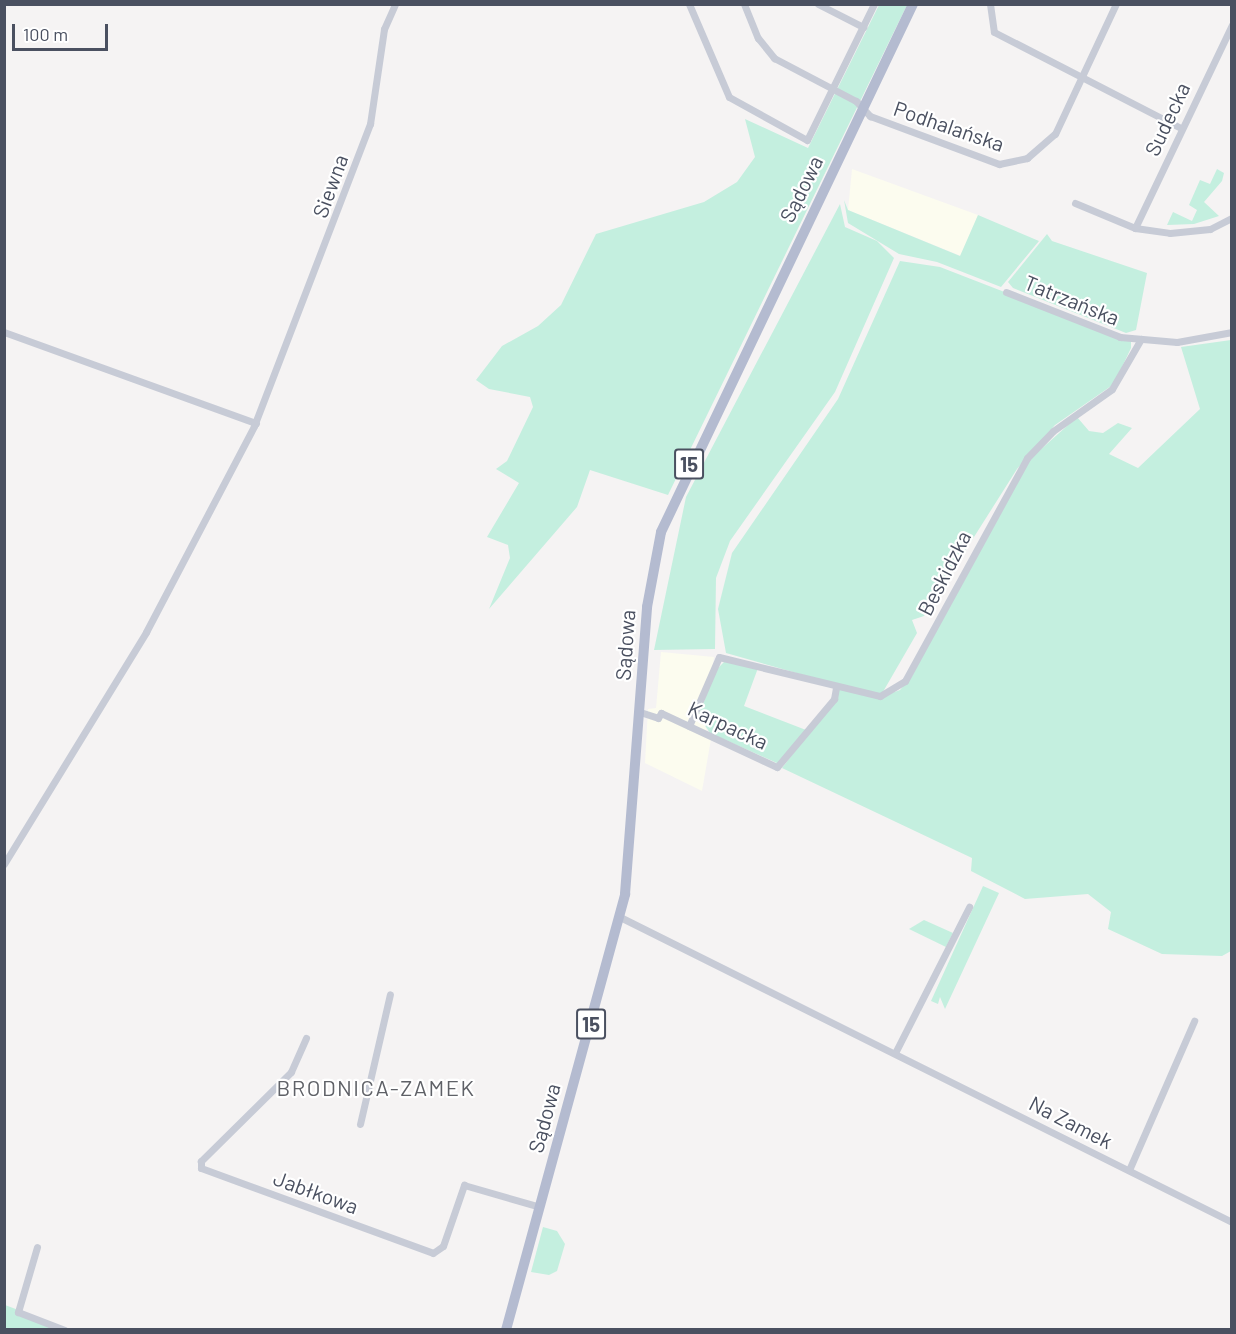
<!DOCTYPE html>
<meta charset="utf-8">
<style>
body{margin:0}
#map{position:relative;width:1236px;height:1334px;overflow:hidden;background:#f5f3f3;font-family:Barlow,sans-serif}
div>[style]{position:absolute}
.commercial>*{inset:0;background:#fcfcef}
.green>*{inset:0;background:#c4efdf}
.minor>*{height:7px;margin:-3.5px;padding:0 3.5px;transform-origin:3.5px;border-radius:3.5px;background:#c7cbd6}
.primary>*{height:10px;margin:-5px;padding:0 5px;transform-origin:5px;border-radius:5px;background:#b4bbd0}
span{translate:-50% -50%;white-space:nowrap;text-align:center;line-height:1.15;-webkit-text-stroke:4.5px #fff;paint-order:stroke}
.shield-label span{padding:2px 4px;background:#fff;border:2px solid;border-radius:4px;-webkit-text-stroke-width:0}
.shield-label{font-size:20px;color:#4a5060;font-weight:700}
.street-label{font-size:21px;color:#4a5060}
.neighbourhood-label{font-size:22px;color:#5f6167;letter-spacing:1.5px}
.frame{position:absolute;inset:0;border:6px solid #4a5060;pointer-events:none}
.scale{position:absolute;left:12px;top:24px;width:96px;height:27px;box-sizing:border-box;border:3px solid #4a5060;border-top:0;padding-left:8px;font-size:18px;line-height:21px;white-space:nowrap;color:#4a5060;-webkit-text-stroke:4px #fff;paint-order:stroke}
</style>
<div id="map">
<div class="commercial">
<div style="clip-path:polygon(852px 169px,978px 215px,961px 256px,848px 210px)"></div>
<div style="clip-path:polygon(661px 652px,714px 657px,704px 724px,711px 739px,702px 791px,645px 763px,648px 709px,656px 708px)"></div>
</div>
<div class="green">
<div style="clip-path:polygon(879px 5px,907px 5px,668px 495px,590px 470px,577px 507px,489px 609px,510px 558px,508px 545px,487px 537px,519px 483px,496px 469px,507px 461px,533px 407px,530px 397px,489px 389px,476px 380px,502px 346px,538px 326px,561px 305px,596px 234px,704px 202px,737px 182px,755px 157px,745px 119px,808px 148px)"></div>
<div style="clip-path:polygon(1217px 169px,1224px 173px,1222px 181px,1204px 202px,1219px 216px,1194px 224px,1167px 225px,1173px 212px,1192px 221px,1197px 210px,1189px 205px,1200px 180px,1210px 184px)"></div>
<div style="clip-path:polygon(844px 200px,848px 210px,960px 256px,978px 215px,1039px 241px,1001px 287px,937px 262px,899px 254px,848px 223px)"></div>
<div style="clip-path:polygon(840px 204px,845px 227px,877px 241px,894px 258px,835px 392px,730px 541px,716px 578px,715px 649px,654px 650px,686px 497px)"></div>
<div style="clip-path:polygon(1047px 234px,1052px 241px,1147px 273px,1136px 330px,1126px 333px,1013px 288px,1008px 282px)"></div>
<div style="clip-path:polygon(900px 261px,940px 267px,1131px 341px,1131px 348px,1114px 384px,1055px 425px,1017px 469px,924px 616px,912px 620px,917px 633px,880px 697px,900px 690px,912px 676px,954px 589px,1029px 460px,1077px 417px,1089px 431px,1103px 433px,1118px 423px,1132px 428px,1109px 454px,1138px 468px,1200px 409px,1181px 347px,1231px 340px,1231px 951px,1222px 956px,1162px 954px,1108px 929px,1111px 912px,1088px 894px,1025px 899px,971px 871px,972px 858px,782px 768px,837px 697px,839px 685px,726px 653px,718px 609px,732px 553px,838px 399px)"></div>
<div style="clip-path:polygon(725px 661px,758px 668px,744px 706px,806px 730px,779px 764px,710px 733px,704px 724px,699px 715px,715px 671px)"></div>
<div style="clip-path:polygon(983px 886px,999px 893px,945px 1009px,940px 997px,938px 1004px,931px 1001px)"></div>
<div style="clip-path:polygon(924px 920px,953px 933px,946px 947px,909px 929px)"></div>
<div style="clip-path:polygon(543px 1227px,557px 1231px,565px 1244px,557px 1271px,549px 1275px,531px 1272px)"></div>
<div style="clip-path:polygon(5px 1305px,69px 1329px,5px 1329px)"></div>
</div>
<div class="minor">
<div style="left:689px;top:4px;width:101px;rotate:66.7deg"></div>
<div style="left:729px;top:97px;width:89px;rotate:28.9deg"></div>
<div style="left:807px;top:140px;width:152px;rotate:-63.8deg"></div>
<div style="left:744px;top:4px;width:37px;rotate:68deg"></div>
<div style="left:758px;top:38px;width:26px;rotate:51deg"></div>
<div style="left:774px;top:58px;width:93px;rotate:27.7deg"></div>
<div style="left:856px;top:101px;width:21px;rotate:47deg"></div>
<div style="left:870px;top:116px;width:138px;rotate:20.4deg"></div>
<div style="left:999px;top:164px;width:29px;rotate:-12deg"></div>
<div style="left:1027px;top:158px;width:37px;rotate:-41deg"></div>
<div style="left:1055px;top:134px;width:144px;rotate:-64.9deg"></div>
<div style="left:818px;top:4px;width:51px;rotate:27.1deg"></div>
<div style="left:990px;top:4px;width:28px;rotate:82deg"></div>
<div style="left:994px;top:32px;width:210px;rotate:27.2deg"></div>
<div style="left:1075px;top:203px;width:65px;rotate:22.6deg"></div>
<div style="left:1135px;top:228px;width:35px;rotate:8deg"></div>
<div style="left:1170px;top:233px;width:40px;rotate:-5.7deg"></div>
<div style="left:1210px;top:229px;width:25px;rotate:-27deg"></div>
<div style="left:1135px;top:228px;width:225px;rotate:-64.5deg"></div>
<div style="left:1006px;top:292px;width:123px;rotate:21.5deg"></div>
<div style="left:1120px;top:337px;width:57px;rotate:5deg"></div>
<div style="left:1177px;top:342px;width:56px;rotate:-10.3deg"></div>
<div style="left:4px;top:332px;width:268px;rotate:19.9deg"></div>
<div style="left:640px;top:712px;width:19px;rotate:18deg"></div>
<div style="left:658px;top:718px;width:6px;rotate:-59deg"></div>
<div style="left:661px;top:713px;width:128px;rotate:25deg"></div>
<div style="left:777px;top:767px;width:89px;rotate:-50deg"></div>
<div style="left:834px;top:699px;width:11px;rotate:-80deg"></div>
<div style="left:689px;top:726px;width:75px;rotate:-66.5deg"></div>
<div style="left:719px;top:657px;width:166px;rotate:13.6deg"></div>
<div style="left:880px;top:696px;width:29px;rotate:-31deg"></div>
<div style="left:905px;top:681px;width:254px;rotate:-61.3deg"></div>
<div style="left:1027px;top:458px;width:37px;rotate:-46deg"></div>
<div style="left:1053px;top:431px;width:72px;rotate:-35.4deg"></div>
<div style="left:1112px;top:389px;width:58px;rotate:-59.9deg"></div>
<div style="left:4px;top:864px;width:272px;rotate:-58.5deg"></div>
<div style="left:146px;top:632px;width:233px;rotate:-62.3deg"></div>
<div style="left:254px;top:426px;width:324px;rotate:-69deg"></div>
<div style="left:370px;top:124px;width:96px;rotate:-81.6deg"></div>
<div style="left:384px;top:29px;width:27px;rotate:-66deg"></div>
<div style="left:620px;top:917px;width:684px;rotate:26.49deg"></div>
<div style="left:306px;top:1038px;width:37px;rotate:114deg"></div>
<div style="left:291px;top:1072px;width:127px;rotate:135.3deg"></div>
<div style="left:201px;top:1161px;width:7px;rotate:90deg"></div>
<div style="left:201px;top:1168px;width:247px;rotate:20.1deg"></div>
<div style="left:433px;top:1253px;width:12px;rotate:-35deg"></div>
<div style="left:443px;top:1246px;width:65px;rotate:-71deg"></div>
<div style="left:464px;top:1185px;width:79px;rotate:16.1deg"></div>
<div style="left:895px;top:1053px;width:164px;rotate:-63.1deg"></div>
<div style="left:360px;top:1124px;width:133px;rotate:-77deg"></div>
<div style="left:1129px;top:1170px;width:163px;rotate:-66.4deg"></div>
<div style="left:37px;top:1247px;width:68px;rotate:106.3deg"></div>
<div style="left:18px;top:1312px;width:50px;rotate:21deg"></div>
</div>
<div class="primary">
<div style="left:506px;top:1330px;width:452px;rotate:-74.7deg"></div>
<div style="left:625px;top:894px;width:288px;rotate:-85.6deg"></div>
<div style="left:647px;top:607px;width:76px;rotate:-79.4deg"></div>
<div style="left:661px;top:532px;width:585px;rotate:-64.49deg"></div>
</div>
<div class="shield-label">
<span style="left:689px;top:464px">15</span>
<span style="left:591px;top:1024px">15</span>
</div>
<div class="street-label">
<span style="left:1167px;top:119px;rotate:-65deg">Sudecka</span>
<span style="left:949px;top:126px;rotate:19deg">Podhalańska</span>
<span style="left:330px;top:186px;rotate:-70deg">Siewna</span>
<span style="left:801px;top:189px;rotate:-64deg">Sądowa</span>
<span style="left:1072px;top:300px;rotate:22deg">Tatrzańska</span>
<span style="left:944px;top:573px;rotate:-63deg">Beskidzka</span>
<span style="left:625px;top:645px;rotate:-86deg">Sądowa</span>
<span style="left:728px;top:725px;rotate:25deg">Karpacka</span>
<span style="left:544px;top:1118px;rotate:-75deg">Sądowa</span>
<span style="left:1071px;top:1122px;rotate:27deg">Na Zamek</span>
<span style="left:316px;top:1192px;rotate:20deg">Jabłkowa</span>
</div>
<div class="neighbourhood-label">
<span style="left:376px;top:1088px">BRODNICA-ZAMEK</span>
</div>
<div class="frame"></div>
<div class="scale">100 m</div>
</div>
